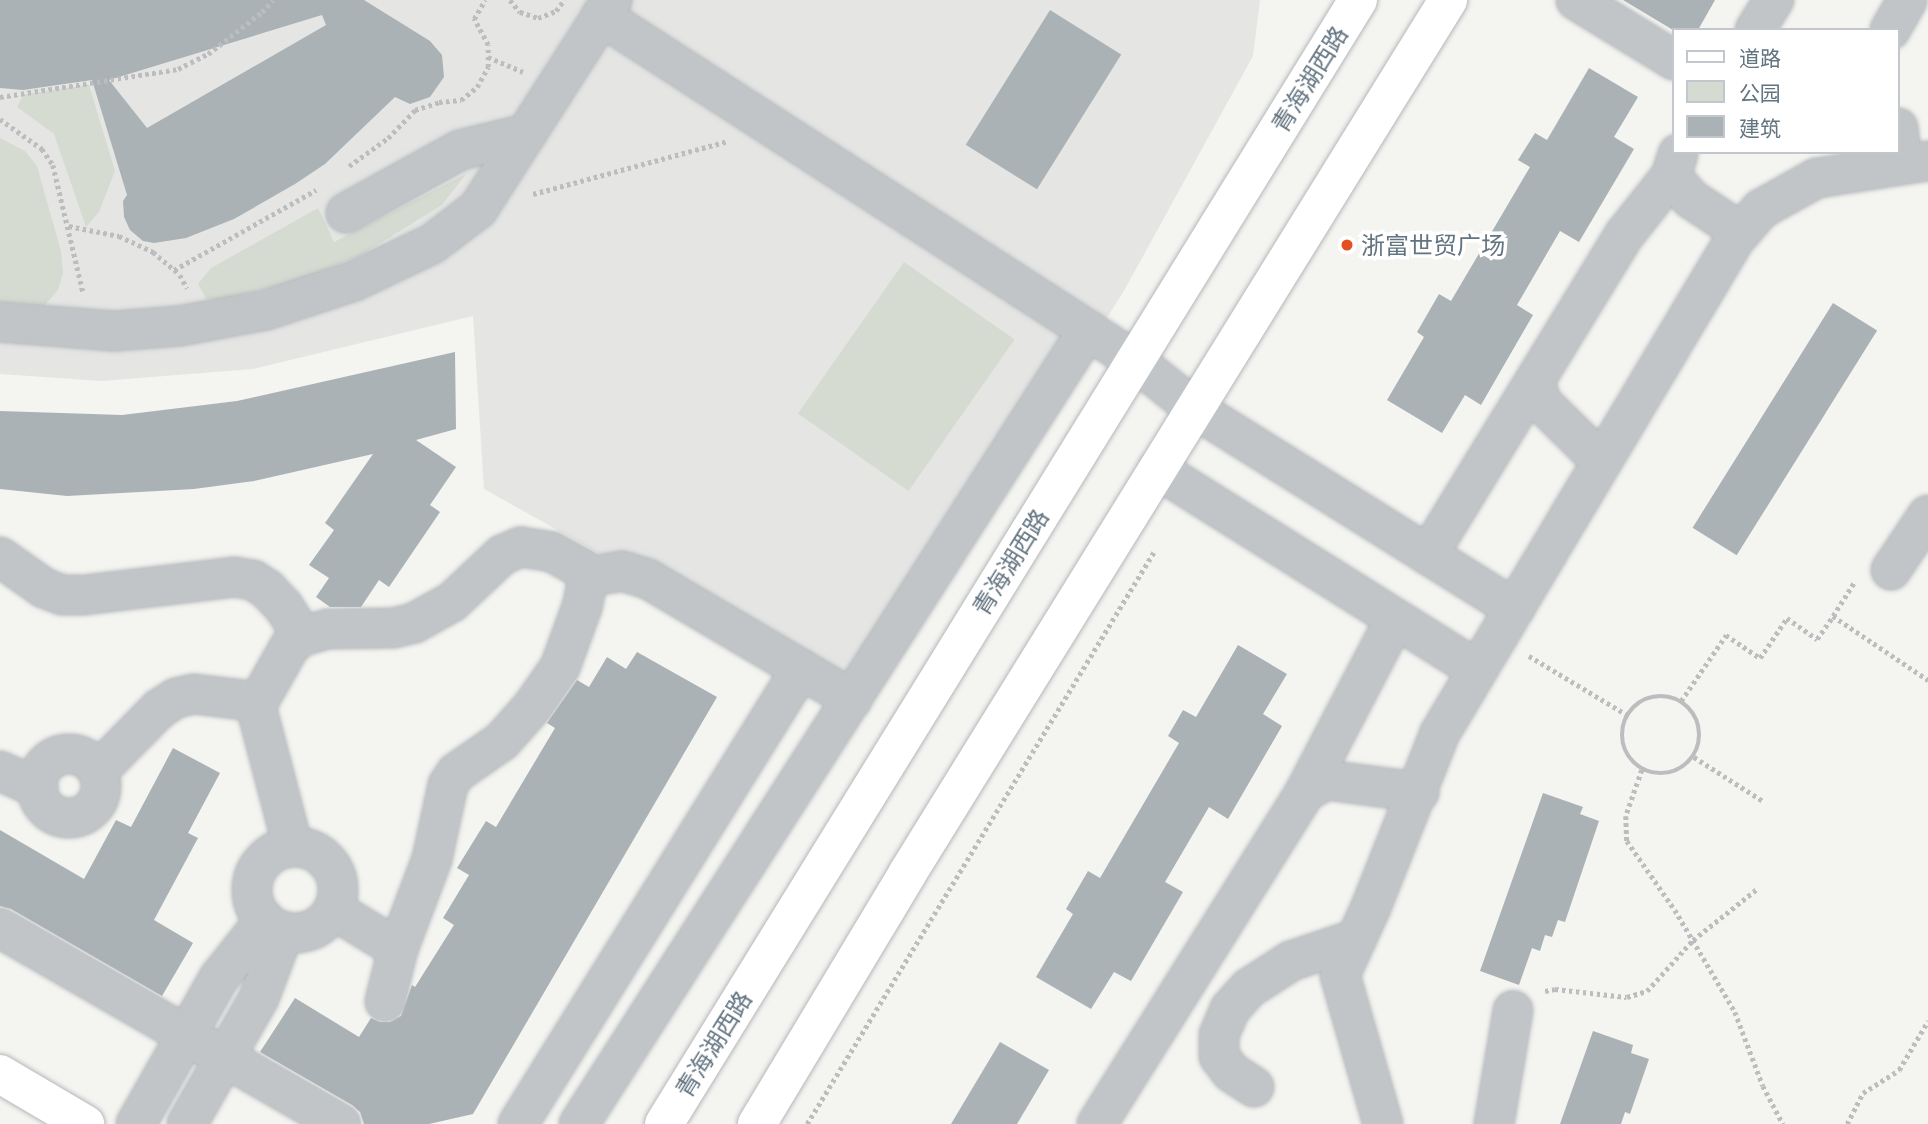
<!DOCTYPE html>
<meta charset="utf-8">
<style>
body{margin:0}
#map{position:relative;width:1928px;height:1124px;overflow:hidden;background:#f4f4f0;font-family:Commissioner,"Noto Sans SC",sans-serif}
div>[style]{position:absolute}
.built>*{inset:0;background:#e5e6e4}
.green>*{inset:0;background:#d5dbd1;transform-origin:0 0}
.building>*{inset:0;background:#aab2b6;transform-origin:0 0}
.path>*{height:4.5px;margin-top:-2.25px;transform-origin:0;background:repeating-linear-gradient(90deg,#bbbdbf 0 3.5px,transparent 0 7px)}
.path>.ring{margin:-2.25px;padding:0;box-sizing:content-box;background:none;border:4.5px solid #bbbdbf;border-radius:50%}
.roads{filter:drop-shadow(0 0 2px #b4b8bc) drop-shadow(0 0 2px #b4b8bc)}
.minor>*{height:38px;margin:-19px;padding:0 19px;transform-origin:19px;border-radius:19px;background:#c1c5c8}
.minor>.ring{margin:-19px;padding:0;box-sizing:content-box;background:none;border:38px solid #c1c5c8;border-radius:50%}
.major>*{height:38px;margin:-19px;padding:0 19px;transform-origin:19px;border-radius:19px;background:#fff}
.dots>*{width:19px;height:19px;translate:-50% -50%;box-sizing:border-box;border:4px solid #fff;border-radius:50%}
span{translate:-50% -50%;white-space:nowrap;text-align:center;line-height:1.15;-webkit-text-stroke:7px #fff;paint-order:stroke}
.street-label{font-size:24px;color:#637481}
.poi-label{font-size:24px;color:#637481}
.left{translate:0 -50%;text-align:left}
.legend{position:absolute;left:1672px;top:28px;width:228px;height:126px;box-sizing:border-box;background:#fff;border:2px solid #c1c7cd;margin:0;padding:9px 12px;list-style:none;font-size:21px;color:#637481}
.legend li{display:flex;align-items:center;gap:14px;height:35px}
.legend b{width:35px;border:2px solid #c1c7cd}
</style>
<div id="map">
<div class="built">
<div style="clip-path:polygon(0 0,1260px 0,1253px 56px,1125px 289px,866px 702px,484px 489px,473px 316px,253px 369px,101px 381px,0 374px)"></div>
</div>
<div class="green">
<div style="clip-path:polygon(89px 85px,115px 171px,99px 212px,86px 227px,54px 134px,17px 107px,24px 94px)"></div>
<div style="clip-path:polygon(0 138px,25px 151px,37px 166px,61px 251px,63px 274px,58px 290px,44px 306px,0 302px)"></div>
<div style="clip-path:polygon(466px 174px,442px 205px,361px 255px,300px 280px,224px 299px,206px 299px,198px 284px,211px 268px,318px 208px,334px 242px)"></div>
<div style="left:904px;top:262px;width:135px;height:185px;rotate:35deg"></div>
</div>
<div class="building">
<div style="clip-path:polygon(evenodd,0 0,364px 0,430px 41px,442px 55px,444px 77px,430px 97px,410px 104px,395px 97px,325px 164px,295px 184px,234px 219px,186px 238px,154px 243px,143px 241px,130px 230px,124px 217px,123px 201px,127px 195px,92px 80px,23px 90px,0 88px,0 0,322px 15px,326px 25px,147px 128px,109px 80px,322px 15px)"></div>
<div style="clip-path:polygon(1623px 0,1715px 0,1698px 30px,1673px 30px)"></div>
<div style="left:1050px;top:10px;width:84px;height:159px;rotate:32deg"></div>
<div style="clip-path:polygon(1589px 68px,1638px 97px,1614px 137px,1634px 149px,1579px 242px,1560px 231px,1517px 305px,1533px 315px,1481px 405px,1465px 395px,1442px 433px,1387px 400px,1424px 337px,1417px 332px,1439px 294px,1451px 301px,1530px 167px,1518px 160px,1535px 133px,1547px 140px)"></div>
<div style="left:1833px;top:303px;width:52px;height:265px;rotate:32deg"></div>
<div style="clip-path:polygon(455px 352px,456px 429px,416px 440px,456px 467px,430px 505px,440px 512px,389px 587px,379px 580px,361px 607px,330px 607px,316px 597px,329px 578px,309px 565px,334px 530px,325px 523px,373px 454px,254px 481px,194px 489px,67px 496px,0 489px,0 411px,122px 415px,237px 401px)"></div>
<div style="clip-path:polygon(1238px 645px,1287px 674px,1263px 714px,1282px 726px,1228px 819px,1209px 807px,1165px 882px,1183px 892px,1131px 981px,1114px 972px,1091px 1009px,1036px 977px,1073px 914px,1066px 909px,1088px 871px,1100px 878px,1179px 743px,1168px 736px,1183px 710px,1196px 717px)"></div>
<div style="clip-path:polygon(637px 652px,717px 697px,473px 1114px,429px 1124px,364px 1124px,360px 1112px,352px 1105px,260px 1052px,295px 998px,359px 1037px,371px 1018px,380px 1022px,390px 1022px,401px 1016px,412px 985px,415px 987px,454px 925px,443px 918px,469px 875px,457px 868px,486px 821px,496px 827px,555px 728px,547px 723px,577px 680px,589px 687px,607px 657px,626px 669px)"></div>
<div style="clip-path:polygon(173px 748px,220px 773px,188px 833px,198px 838px,154px 920px,193px 943px,162px 996px,11px 909px,0 906px,0 830px,84px 879px,116px 820px,131px 827px)"></div>
<div style="clip-path:polygon(1543px 793px,1583px 807px,1580px 814px,1599px 821px,1565px 922px,1558px 920px,1552px 937px,1545px 935px,1540px 951px,1532px 948px,1519px 985px,1480px 971px)"></div>
<div style="clip-path:polygon(1593px 1031px,1633px 1045px,1631px 1053px,1649px 1059px,1630px 1114px,1625px 1112px,1621px 1124px,1560px 1124px)"></div>
<div style="clip-path:polygon(1000px 1042px,1049px 1070px,1017px 1124px,951px 1124px)"></div>
</div>
<div class="path">
<div style="left:510px;top:0;width:16px;rotate:50deg"></div>
<div style="left:520px;top:12px;width:19px;rotate:18deg"></div>
<div style="left:538px;top:18px;width:19px;rotate:-21deg"></div>
<div style="left:556px;top:11px;width:14px;rotate:-54deg"></div>
<div style="left:488px;top:57px;width:38px;rotate:23deg"></div>
<div style="left:0;top:97px;width:180px;rotate:-8.9deg"></div>
<div style="left:178px;top:69px;width:34px;rotate:-27deg"></div>
<div style="left:208px;top:54px;width:68px;rotate:-37.9deg"></div>
<div style="left:262px;top:12px;width:16px;rotate:-47deg"></div>
<div style="left:0;top:119px;width:52px;rotate:35.5deg"></div>
<div style="left:42px;top:149px;width:19px;rotate:55deg"></div>
<div style="left:53px;top:165px;width:130px;rotate:76.7deg"></div>
<div style="left:349px;top:166px;width:48px;rotate:-35.7deg"></div>
<div style="left:388px;top:138px;width:39px;rotate:-46deg"></div>
<div style="left:415px;top:110px;width:25px;rotate:-18deg"></div>
<div style="left:439px;top:102px;width:22px;rotate:-5deg"></div>
<div style="left:461px;top:100px;width:21px;rotate:-39deg"></div>
<div style="left:477px;top:87px;width:23px;rotate:-61deg"></div>
<div style="left:488px;top:67px;width:22px;rotate:-90deg"></div>
<div style="left:488px;top:45px;width:30px;rotate:-118deg"></div>
<div style="left:474px;top:19px;width:22px;rotate:-60deg"></div>
<div style="left:533px;top:194px;width:202px;rotate:-15.2deg"></div>
<div style="left:69px;top:226px;width:51px;rotate:11.3deg"></div>
<div style="left:119px;top:236px;width:38px;rotate:25deg"></div>
<div style="left:153px;top:252px;width:35px;rotate:40deg"></div>
<div style="left:180px;top:275px;width:15px;rotate:62deg"></div>
<div style="left:174px;top:270px;width:163px;rotate:-29.4deg"></div>
<div style="left:1833px;top:616px;width:41px;rotate:-57.8deg"></div>
<div style="left:1529px;top:656px;width:114px;rotate:31deg"></div>
<div class="ring" style="left:1622px;top:696px;width:73.5px;height:73.5px"></div>
<div style="left:1681px;top:701px;width:80px;rotate:-55.7deg"></div>
<div style="left:1726px;top:635px;width:41px;rotate:34.1deg"></div>
<div style="left:1760px;top:658px;width:48px;rotate:-56deg"></div>
<div style="left:1787px;top:618px;width:37px;rotate:35deg"></div>
<div style="left:1817px;top:639px;width:28px;rotate:-55deg"></div>
<div style="left:1833px;top:616px;width:115px;rotate:34deg"></div>
<div style="left:1694px;top:757px;width:82px;rotate:32.5deg"></div>
<div style="left:1642px;top:770px;width:49px;rotate:109.2deg"></div>
<div style="left:1626px;top:816px;width:25px;rotate:88deg"></div>
<div style="left:1627px;top:841px;width:84px;rotate:55.2deg"></div>
<div style="left:1675px;top:910px;width:118px;rotate:59.5deg"></div>
<div style="left:1735px;top:1012px;width:79px;rotate:69.3deg"></div>
<div style="left:1763px;top:1086px;width:43px;rotate:62.2deg"></div>
<div style="left:1545px;top:991px;width:10px;rotate:-11deg"></div>
<div style="left:1555px;top:989px;width:72px;rotate:6.3deg"></div>
<div style="left:1627px;top:997px;width:21px;rotate:-17deg"></div>
<div style="left:1647px;top:991px;width:69px;rotate:-48deg"></div>
<div style="left:1693px;top:940px;width:82px;rotate:-38.6deg"></div>
<div style="left:807px;top:1124px;width:671px;rotate:-58.77deg"></div>
<div style="left:1847px;top:1124px;width:35px;rotate:-63deg"></div>
<div style="left:1863px;top:1093px;width:43px;rotate:-32.6deg"></div>
<div style="left:1899px;top:1070px;width:57px;rotate:-59.4deg"></div>
</div>
<div class="roads">
<div class="minor">
<div style="left:1576px;top:0;width:115px;rotate:31.5deg"></div>
<div style="left:601px;top:16px;width:634px;rotate:32.84deg"></div>
<div style="left:1134px;top:360px;width:78px;rotate:38.8deg"></div>
<div style="left:1195px;top:409px;width:377px;rotate:32deg"></div>
<div style="left:1755px;top:30px;width:36px;rotate:-58deg"></div>
<div style="left:1890px;top:30px;width:34px;rotate:-60deg"></div>
<div style="left:1898px;top:128px;width:35px;rotate:83deg"></div>
<div style="left:1678px;top:154px;width:23px;rotate:108deg"></div>
<div style="left:1671px;top:176px;width:30px;rotate:49deg"></div>
<div style="left:1691px;top:199px;width:60px;rotate:33.4deg"></div>
<div style="left:346px;top:213px;width:130px;rotate:-28.9deg"></div>
<div style="left:460px;top:150px;width:68px;rotate:-13.6deg"></div>
<div style="left:0;top:322px;width:114px;rotate:4.5deg"></div>
<div style="left:114px;top:331px;width:65px;rotate:-4.4deg"></div>
<div style="left:179px;top:326px;width:88px;rotate:-10.4deg"></div>
<div style="left:266px;top:310px;width:93px;rotate:-18.2deg"></div>
<div style="left:354px;top:281px;width:86px;rotate:-25.4deg"></div>
<div style="left:432px;top:244px;width:58px;rotate:-37.3deg"></div>
<div style="left:478px;top:209px;width:248px;rotate:-57.3deg"></div>
<div style="left:1535px;top:382px;width:22px;rotate:72deg"></div>
<div style="left:1542px;top:403px;width:84px;rotate:44.5deg"></div>
<div style="left:1157px;top:469px;width:378px;rotate:32.1deg"></div>
<div style="left:1428px;top:555px;width:377px;rotate:-58.5deg"></div>
<div style="left:1625px;top:234px;width:74px;rotate:-51.6deg"></div>
<div style="left:0;top:557px;width:54px;rotate:35.2deg"></div>
<div style="left:44px;top:588px;width:19px;rotate:21deg"></div>
<div style="left:62px;top:595px;width:22px"></div>
<div style="left:84px;top:595px;width:151px;rotate:-6.8deg"></div>
<div style="left:234px;top:577px;width:19px;rotate:9deg"></div>
<div style="left:253px;top:580px;width:17px;rotate:33deg"></div>
<div style="left:267px;top:589px;width:25px;rotate:47deg"></div>
<div style="left:284px;top:607px;width:34px;rotate:58deg"></div>
<div style="left:1891px;top:570px;width:66px;rotate:-56.1deg"></div>
<div style="left:586px;top:577px;width:36px;rotate:-9deg"></div>
<div style="left:622px;top:571px;width:27px;rotate:17deg"></div>
<div style="left:648px;top:579px;width:237px;rotate:30.5deg"></div>
<div style="left:256px;top:706px;width:69px;rotate:-60.5deg"></div>
<div style="left:290px;top:646px;width:16px;rotate:-40deg"></div>
<div style="left:302px;top:636px;width:27px;rotate:-15deg"></div>
<div style="left:328px;top:629px;width:65px;rotate:-0.9deg"></div>
<div style="left:393px;top:628px;width:22px;rotate:-13deg"></div>
<div style="left:414px;top:623px;width:43px;rotate:-28.9deg"></div>
<div style="left:452px;top:602px;width:69px;rotate:-43.2deg"></div>
<div style="left:502px;top:555px;width:21px;rotate:-23deg"></div>
<div style="left:521px;top:547px;width:31px;rotate:9deg"></div>
<div style="left:552px;top:552px;width:35px;rotate:29deg"></div>
<div style="left:583px;top:569px;width:16px;rotate:75deg"></div>
<div style="left:587px;top:584px;width:24px;rotate:102deg"></div>
<div style="left:582px;top:607px;width:64px;rotate:110.1deg"></div>
<div style="left:560px;top:667px;width:47px;rotate:124.7deg"></div>
<div style="left:533px;top:706px;width:47px;rotate:131.5deg"></div>
<div style="left:502px;top:741px;width:56px;rotate:145.2deg"></div>
<div style="left:456px;top:773px;width:14px;rotate:124deg"></div>
<div style="left:448px;top:785px;width:76px;rotate:102.2deg"></div>
<div style="left:432px;top:859px;width:96px;rotate:110.7deg"></div>
<div style="left:398px;top:949px;width:54px;rotate:104deg"></div>
<div class="ring" style="left:37px;top:754px;width:26px;height:26px"></div>
<div style="left:0;top:771px;width:42px;rotate:24.1deg"></div>
<div style="left:98px;top:771px;width:87px;rotate:-45.5deg"></div>
<div style="left:159px;top:709px;width:20px;rotate:-33deg"></div>
<div style="left:176px;top:698px;width:18px;rotate:-13deg"></div>
<div style="left:194px;top:694px;width:50px;rotate:6.8deg"></div>
<div style="left:244px;top:700px;width:13px;rotate:27deg"></div>
<div style="left:256px;top:706px;width:146px;rotate:75.3deg"></div>
<div style="left:1305px;top:792px;width:195px;rotate:-62.5deg"></div>
<div class="ring" style="left:252px;top:847px;width:48px;height:48px"></div>
<div style="left:334px;top:910px;width:75px;rotate:31.4deg"></div>
<div style="left:0;top:928px;width:393px;rotate:29.9deg"></div>
<div style="left:1254px;top:1087px;width:27px;rotate:-147deg"></div>
<div style="left:1231px;top:1072px;width:20px;rotate:-127deg"></div>
<div style="left:1219px;top:1056px;width:21px;rotate:-90deg"></div>
<div style="left:1219px;top:1035px;width:28px;rotate:-67deg"></div>
<div style="left:1230px;top:1009px;width:28px;rotate:-48deg"></div>
<div style="left:1249px;top:988px;width:50px;rotate:-32.7deg"></div>
<div style="left:1291px;top:961px;width:69px;rotate:-18.7deg"></div>
<div style="left:136px;top:1124px;width:168px;rotate:-60.4deg"></div>
<div style="left:219px;top:978px;width:74px;rotate:-51.6deg"></div>
<div style="left:187px;top:1124px;width:145px;rotate:-60.3deg"></div>
<div style="left:259px;top:998px;width:71px;rotate:-69.3deg"></div>
<div style="left:518px;top:1124px;width:536px;rotate:-58.12deg"></div>
<div style="left:579px;top:1124px;width:943px;rotate:-57.34deg"></div>
<div style="left:1097px;top:1124px;width:392px;rotate:-57.9deg"></div>
<div style="left:1305px;top:792px;width:24px;rotate:-30deg"></div>
<div style="left:1326px;top:780px;width:94px;rotate:7.4deg"></div>
<div style="left:1383px;top:1124px;width:155px;rotate:-106.1deg"></div>
<div style="left:1340px;top:975px;width:75px;rotate:-65.5deg"></div>
<div style="left:1371px;top:907px;width:187px;rotate:-68.4deg"></div>
<div style="left:1440px;top:733px;width:575px;rotate:-59.16deg"></div>
<div style="left:1735px;top:239px;width:40px;rotate:-49deg"></div>
<div style="left:1761px;top:209px;width:64px;rotate:-29deg"></div>
<div style="left:1817px;top:178px;width:112px;rotate:-8.7deg"></div>
<div style="left:1494px;top:1124px;width:115px;rotate:-80.5deg"></div>
</div>
<div class="major">
<div style="left:0;top:1074px;width:99px;rotate:30.5deg"></div>
<div style="left:664px;top:1124px;width:1321px;rotate:-58.31deg"></div>
<div style="left:757px;top:1124px;width:292px;rotate:-59deg"></div>
<div style="left:907px;top:874px;width:1028px;rotate:-58.24deg"></div>
</div>
</div>
<div class="dots">
<div style="left:1347px;top:245px;background:#e34f21"></div>
</div>
<div class="street-label">
<span style="left:1309px;top:79px;rotate:-58deg">青海湖西路</span>
<span style="left:1010px;top:562px;rotate:-58deg">青海湖西路</span>
<span style="left:713px;top:1044px;rotate:-58deg">青海湖西路</span>
</div>
<div class="poi-label">
<span class="left" style="left:1361px;top:245px">浙富世贸广场</span>
</div>
<ul class="legend">
<li><b style="height:9px;background:#fff"></b>道路</li>
<li><b style="height:19px;background:#d5dbd1"></b>公园</li>
<li><b style="height:19px;background:#aab2b6"></b>建筑</li>
</ul>
</div>
